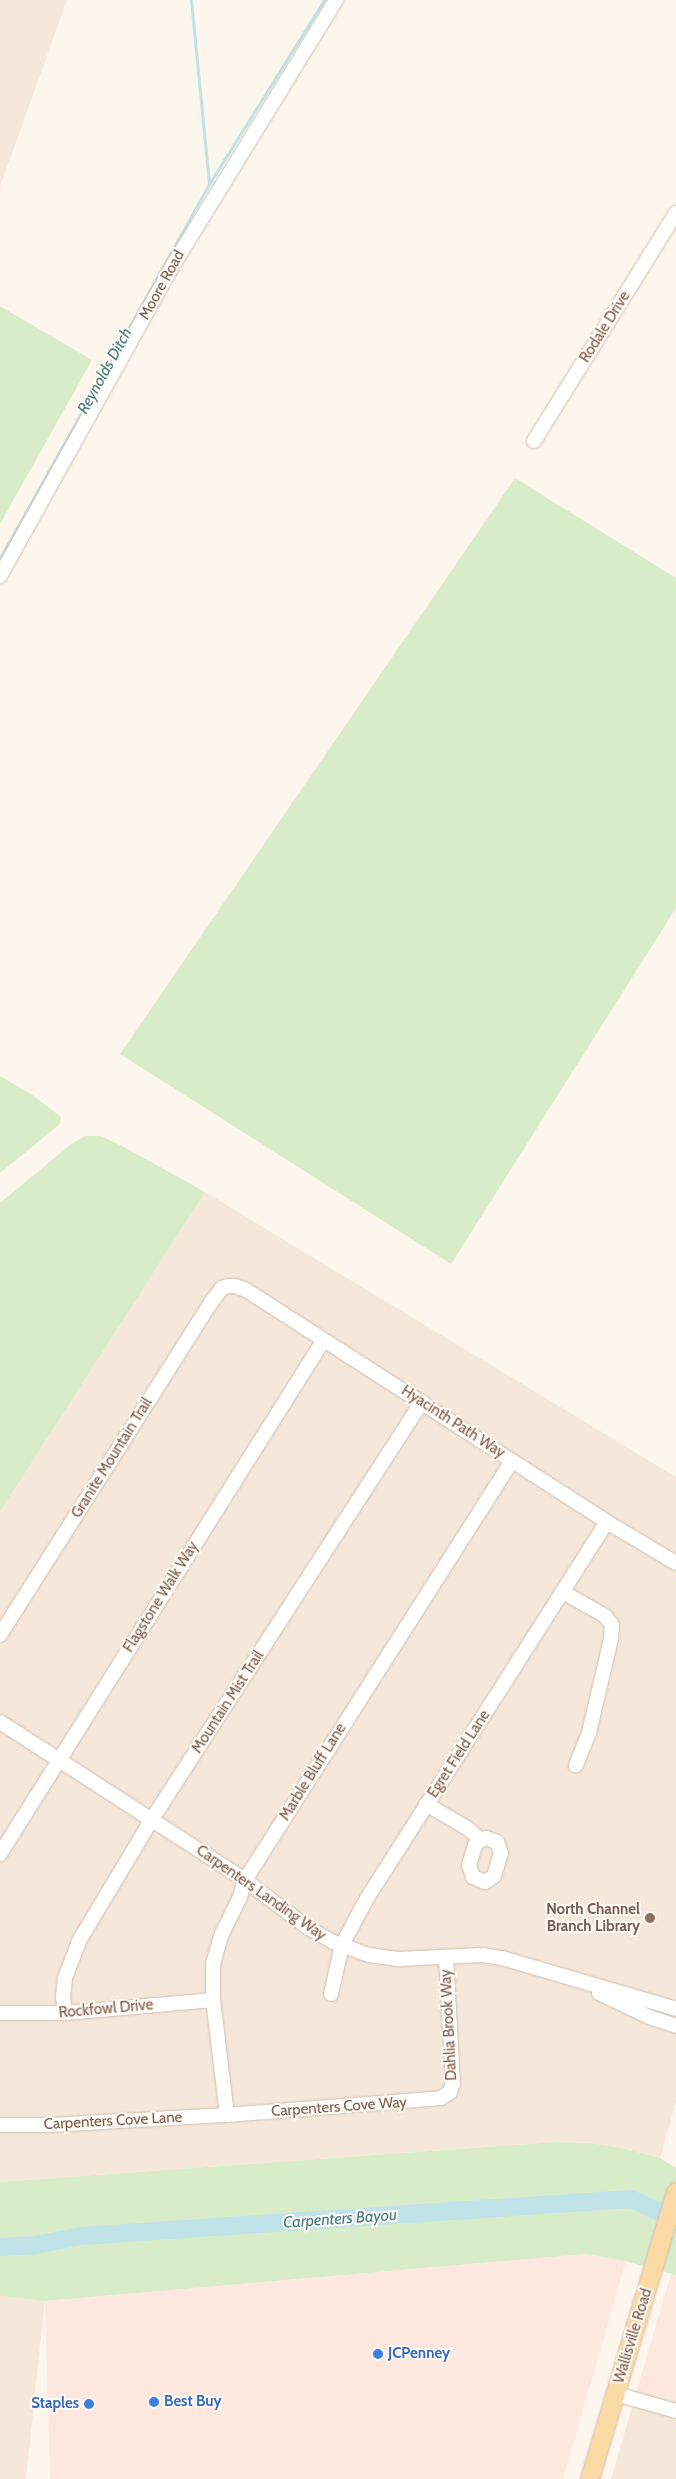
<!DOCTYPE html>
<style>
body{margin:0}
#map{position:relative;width:676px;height:2479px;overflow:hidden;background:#fdf6ec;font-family:Cabin,sans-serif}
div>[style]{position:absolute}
.residential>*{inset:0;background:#f5e8da;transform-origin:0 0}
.commercial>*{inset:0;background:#fde8e0}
.green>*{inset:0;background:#d8ecc9}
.stream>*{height:3px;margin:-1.5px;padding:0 1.5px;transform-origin:1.5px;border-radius:1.5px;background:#bfe3e8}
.river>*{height:18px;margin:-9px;padding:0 9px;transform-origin:9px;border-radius:9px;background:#bfe3e8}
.roads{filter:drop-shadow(0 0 1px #d1beb0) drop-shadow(0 0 1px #d1beb0)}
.minor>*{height:14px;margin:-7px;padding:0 7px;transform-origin:7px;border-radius:7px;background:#fff}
.major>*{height:18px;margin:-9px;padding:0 9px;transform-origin:9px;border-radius:9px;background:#fbd9a5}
.dots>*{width:14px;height:14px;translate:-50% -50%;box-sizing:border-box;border:2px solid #fffaf3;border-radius:50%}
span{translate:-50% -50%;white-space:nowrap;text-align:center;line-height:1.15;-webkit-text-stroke:4px #fffaf3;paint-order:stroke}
.street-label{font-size:15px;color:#7a5c4d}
.education-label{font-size:15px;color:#785e54;font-weight:700}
.right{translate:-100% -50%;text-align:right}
.shop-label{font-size:15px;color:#366cbe;font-weight:700}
.left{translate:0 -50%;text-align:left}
.water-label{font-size:16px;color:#437c86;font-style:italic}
</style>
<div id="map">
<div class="residential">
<div style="clip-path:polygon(0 0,67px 0,0 187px)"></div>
<div style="clip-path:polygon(205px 1192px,676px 1477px,676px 2102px,660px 2158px,622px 2148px,590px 2143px,556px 2142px,0 2182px,0 1512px)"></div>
<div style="left:0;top:2296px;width:45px;height:183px;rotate:6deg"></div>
<div style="clip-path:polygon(637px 2390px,676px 2401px,676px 2479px,611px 2479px)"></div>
</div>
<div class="commercial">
<div style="clip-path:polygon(586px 2254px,626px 2261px,563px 2479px,50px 2479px,45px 2301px)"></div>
<div style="clip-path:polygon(671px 2274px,676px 2275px,676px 2401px,637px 2390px)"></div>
</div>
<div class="green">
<div style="clip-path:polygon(0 306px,92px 360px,0 524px)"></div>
<div style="clip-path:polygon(515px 478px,676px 578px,676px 908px,451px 1264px,120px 1054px)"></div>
<div style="clip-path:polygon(0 1076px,31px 1094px,60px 1116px,61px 1119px,60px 1124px,0 1173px)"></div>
<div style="clip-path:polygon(85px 1136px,101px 1136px,124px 1147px,205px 1192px,0 1512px,0 1203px,70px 1145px)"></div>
<div style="clip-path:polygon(556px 2142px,590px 2143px,622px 2148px,660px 2158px,676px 2168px,676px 2275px,625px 2261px,586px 2254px,45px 2301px,0 2296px,0 2182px)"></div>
</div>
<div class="stream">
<div style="left:191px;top:0;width:184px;rotate:84.4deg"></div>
<div style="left:0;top:558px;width:428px;rotate:-60.8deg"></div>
<div style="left:209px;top:184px;width:217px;rotate:-58deg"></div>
</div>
<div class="river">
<div style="left:0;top:2247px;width:35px;rotate:-3deg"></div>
<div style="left:35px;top:2245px;width:48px;rotate:-10.8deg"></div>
<div style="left:82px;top:2236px;width:550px;rotate:-3.86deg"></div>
<div style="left:631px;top:2199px;width:49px;rotate:24deg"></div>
</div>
<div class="roads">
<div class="minor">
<div style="left:534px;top:441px;width:269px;rotate:-58.1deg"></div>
<div style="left:0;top:576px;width:359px;rotate:-60.9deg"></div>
<div style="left:175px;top:262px;width:308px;rotate:-58.4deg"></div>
<div style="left:563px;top:1592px;width:48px;rotate:29.7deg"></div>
<div style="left:605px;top:1616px;width:11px;rotate:52deg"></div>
<div style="left:612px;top:1625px;width:14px;rotate:94deg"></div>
<div style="left:611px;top:1639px;width:97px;rotate:103.2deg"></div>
<div style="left:589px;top:1733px;width:35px;rotate:112deg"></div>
<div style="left:0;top:1635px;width:397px;rotate:-57.6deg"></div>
<div style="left:213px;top:1300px;width:15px;rotate:-53deg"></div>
<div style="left:222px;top:1288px;width:6px;rotate:-18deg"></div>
<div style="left:228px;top:1286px;width:7px"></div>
<div style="left:235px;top:1286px;width:12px;rotate:20deg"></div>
<div style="left:246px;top:1290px;width:429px;rotate:32.7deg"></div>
<div style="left:607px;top:1522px;width:80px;rotate:30.7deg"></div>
<div style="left:0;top:1722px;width:292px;rotate:32.8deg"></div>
<div style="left:245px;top:1880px;width:78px;rotate:37.2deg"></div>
<div style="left:307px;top:1927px;width:30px;rotate:30deg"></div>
<div style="left:333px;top:1942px;width:38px;rotate:20deg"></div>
<div style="left:369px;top:1955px;width:30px;rotate:8deg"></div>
<div style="left:399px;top:1959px;width:83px;rotate:-2.8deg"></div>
<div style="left:482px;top:1955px;width:20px;rotate:9deg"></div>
<div style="left:502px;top:1958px;width:181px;rotate:16.3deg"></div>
<div style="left:426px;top:1804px;width:48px;rotate:30.3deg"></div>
<div style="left:467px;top:1828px;width:18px;rotate:41deg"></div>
<div style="left:486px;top:1838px;width:12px;rotate:20deg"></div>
<div style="left:497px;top:1842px;width:12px;rotate:70deg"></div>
<div style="left:501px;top:1853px;width:24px;rotate:107deg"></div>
<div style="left:494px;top:1876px;width:11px;rotate:146deg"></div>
<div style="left:485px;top:1882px;width:13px;rotate:-157deg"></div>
<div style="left:473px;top:1877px;width:13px;rotate:-108deg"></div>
<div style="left:469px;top:1865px;width:21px;rotate:-73deg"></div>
<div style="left:475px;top:1845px;width:9px;rotate:-41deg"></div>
<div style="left:482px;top:1839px;width:4px;rotate:-14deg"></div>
<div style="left:0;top:1854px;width:606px;rotate:-57.8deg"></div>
<div style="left:599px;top:1993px;width:55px;rotate:25.6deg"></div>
<div style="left:649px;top:2017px;width:28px;rotate:18deg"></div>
<div style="left:331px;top:1994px;width:50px;rotate:-77.3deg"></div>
<div style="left:342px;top:1945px;width:51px;rotate:-61.9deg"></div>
<div style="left:366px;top:1900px;width:448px;rotate:-57.5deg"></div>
<div style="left:0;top:2013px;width:65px"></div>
<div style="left:65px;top:2013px;width:149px;rotate:-5deg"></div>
<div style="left:65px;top:2013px;width:16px;rotate:-97deg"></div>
<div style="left:63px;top:1997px;width:19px;rotate:-84deg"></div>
<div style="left:65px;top:1978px;width:40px;rotate:-69deg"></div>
<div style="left:79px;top:1941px;width:142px;rotate:-59.1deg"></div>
<div style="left:152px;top:1819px;width:497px;rotate:-57.1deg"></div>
<div style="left:227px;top:2115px;width:116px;rotate:-96.9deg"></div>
<div style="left:213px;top:2000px;width:36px;rotate:-90deg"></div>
<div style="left:213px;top:1964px;width:29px;rotate:-74deg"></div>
<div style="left:221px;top:1936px;width:43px;rotate:-64deg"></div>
<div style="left:240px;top:1897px;width:18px;rotate:-74deg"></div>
<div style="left:245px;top:1880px;width:497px;rotate:-57.5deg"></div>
<div style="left:0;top:2125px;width:51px"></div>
<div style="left:51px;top:2125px;width:176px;rotate:-3.3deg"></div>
<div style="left:227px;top:2115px;width:215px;rotate:-4.5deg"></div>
<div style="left:441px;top:2098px;width:11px;rotate:-34deg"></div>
<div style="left:450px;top:2092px;width:9px;rotate:-72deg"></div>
<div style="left:453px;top:2083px;width:125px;rotate:-93.2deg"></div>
<div style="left:616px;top:2394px;width:62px;rotate:15.8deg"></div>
</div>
<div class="major">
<div style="left:590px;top:2479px;width:299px;rotate:-73.3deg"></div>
</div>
</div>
<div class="dots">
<div style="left:650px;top:1918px;background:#8d6e63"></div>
<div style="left:378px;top:2354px;background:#3f7fe0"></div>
<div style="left:154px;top:2402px;background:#3f7fe0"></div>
<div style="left:89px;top:2404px;background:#3f7fe0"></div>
</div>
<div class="street-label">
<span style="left:162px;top:285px;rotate:-61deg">Moore Road</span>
<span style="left:605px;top:327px;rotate:-58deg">Rodale Drive</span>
<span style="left:453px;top:1422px;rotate:33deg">Hyacinth Path Way</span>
<span style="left:112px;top:1458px;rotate:-58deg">Granite Mountain Trail</span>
<span style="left:161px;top:1597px;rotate:-58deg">Flagstone Walk Way</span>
<span style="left:228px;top:1702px;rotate:-57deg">Mountain Mist Trail</span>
<span style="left:459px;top:1754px;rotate:-57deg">Egret Field Lane</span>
<span style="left:313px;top:1772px;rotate:-58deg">Marble Bluff Lane</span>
<span style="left:261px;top:1893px;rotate:35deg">Carpenters Landing Way</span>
<span style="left:106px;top:2009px;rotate:-5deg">Rockfowl Drive</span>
<span style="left:449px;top:2025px;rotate:-93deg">Dahlia Brook Way</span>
<span style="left:339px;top:2107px;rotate:-4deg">Carpenters Cove Way</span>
<span style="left:113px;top:2121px;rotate:-3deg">Carpenters Cove Lane</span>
<span style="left:633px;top:2336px;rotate:-73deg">Wallisville Road</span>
</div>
<div class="education-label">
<span class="right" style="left:640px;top:1918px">North Channel<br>Branch Library</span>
</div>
<div class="shop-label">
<span class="left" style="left:388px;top:2354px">JCPenney</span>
<span class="left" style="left:164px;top:2402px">Best Buy</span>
<span class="right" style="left:79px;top:2404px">Staples</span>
</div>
<div class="water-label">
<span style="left:105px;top:371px;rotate:-61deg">Reynolds Ditch</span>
<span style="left:340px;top:2219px;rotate:-4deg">Carpenters Bayou</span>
</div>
</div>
